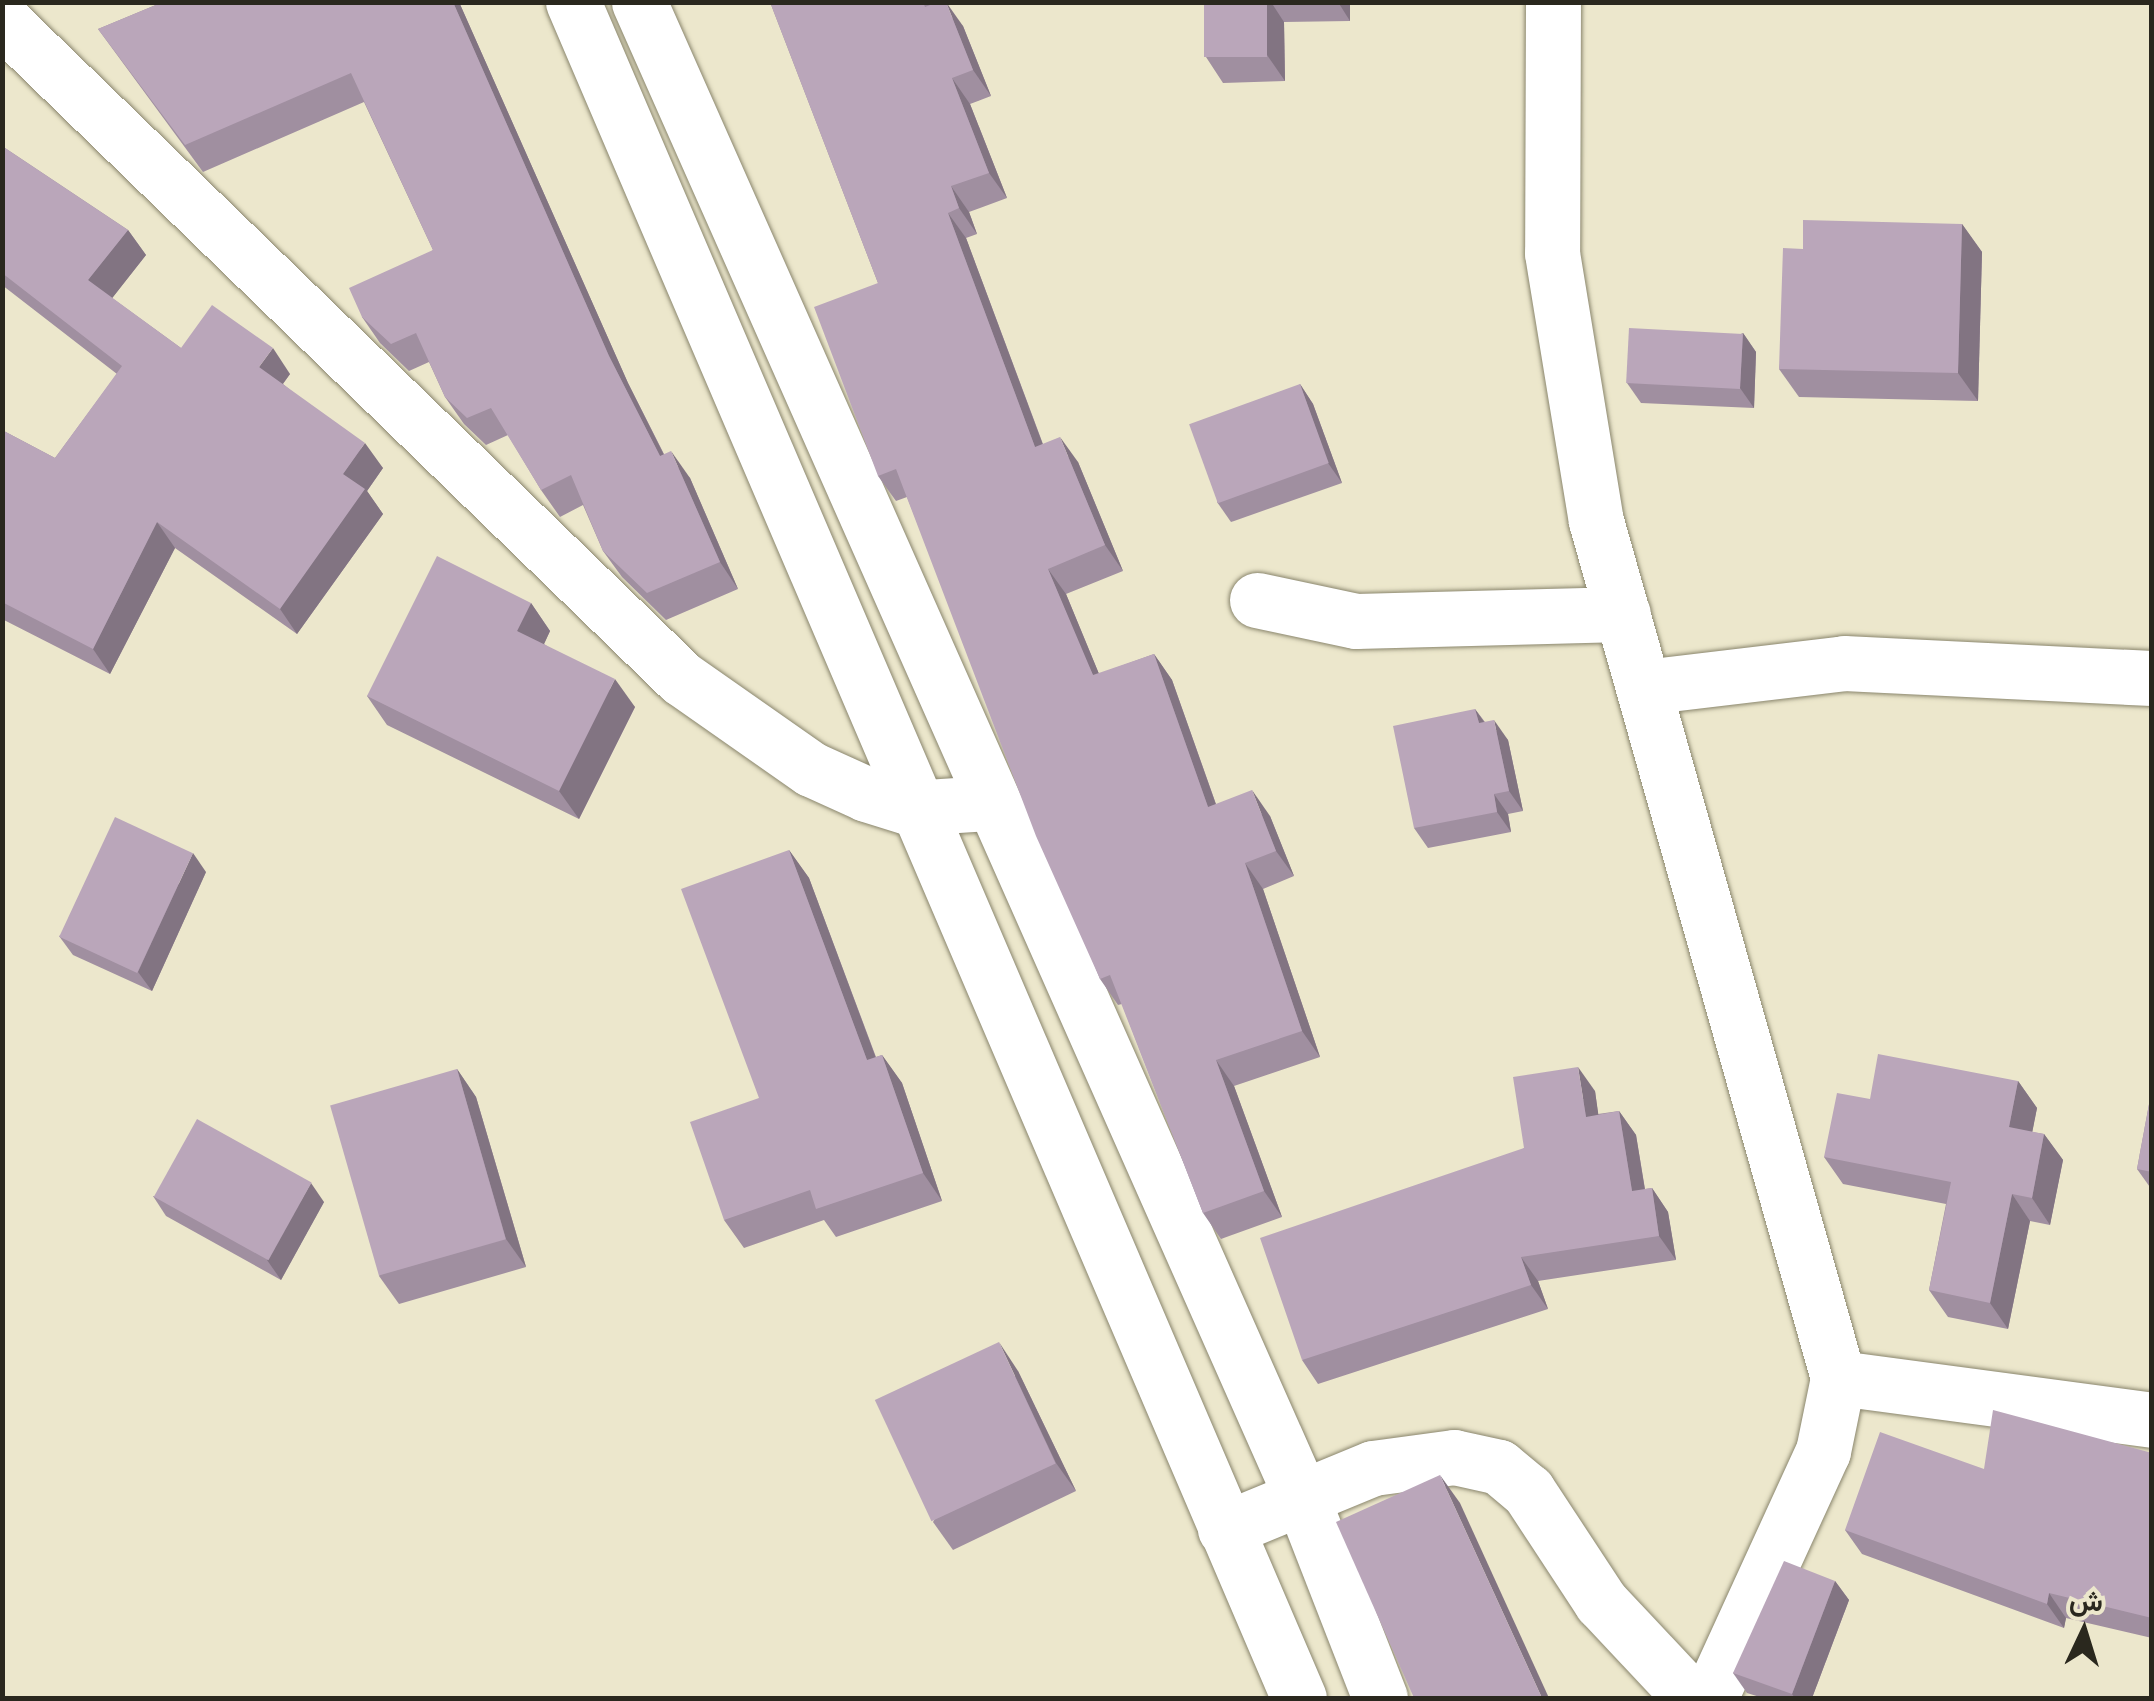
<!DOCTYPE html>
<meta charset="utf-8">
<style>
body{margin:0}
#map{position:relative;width:2154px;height:1701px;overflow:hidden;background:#ece7cc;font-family:Jost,Vazirmatn,sans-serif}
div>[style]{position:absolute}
.roads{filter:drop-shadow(0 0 2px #8a866d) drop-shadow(0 0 2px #8a866d)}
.street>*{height:55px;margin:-27.5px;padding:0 27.5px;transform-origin:27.5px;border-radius:27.5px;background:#fff}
.secondary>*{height:55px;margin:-27.5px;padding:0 27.5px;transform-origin:27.5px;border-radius:27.5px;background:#fff}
.wall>*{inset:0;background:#a08fa0}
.shaded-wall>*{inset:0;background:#827482}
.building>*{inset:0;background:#baa6ba;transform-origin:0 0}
span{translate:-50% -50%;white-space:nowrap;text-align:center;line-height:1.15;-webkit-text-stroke:10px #ece7cc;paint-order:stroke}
.frame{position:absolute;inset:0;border:5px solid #2a281e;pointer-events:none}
.north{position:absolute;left:2034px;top:1581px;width:100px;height:100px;-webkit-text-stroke:8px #ece7cc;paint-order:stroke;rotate:4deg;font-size:28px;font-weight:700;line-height:40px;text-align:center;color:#2a281e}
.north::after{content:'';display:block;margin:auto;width:35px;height:45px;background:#2a281e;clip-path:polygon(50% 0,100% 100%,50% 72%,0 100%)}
</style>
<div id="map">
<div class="roads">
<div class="street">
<div style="left:1553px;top:2px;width:251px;rotate:90.2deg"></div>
<div style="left:1552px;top:253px;width:272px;rotate:80.7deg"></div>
<div style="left:1596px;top:521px;width:891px;rotate:74.23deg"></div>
<div style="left:1838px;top:1378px;width:75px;rotate:101.6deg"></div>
<div style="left:1823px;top:1451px;width:272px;rotate:114.6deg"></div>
<div style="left:2px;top:20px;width:946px;rotate:44.1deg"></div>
<div style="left:681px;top:678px;width:159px;rotate:35deg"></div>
<div style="left:811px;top:769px;width:60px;rotate:24.4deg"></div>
<div style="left:866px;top:794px;width:47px;rotate:17.3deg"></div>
<div style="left:911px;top:808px;width:77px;rotate:-3.7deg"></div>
<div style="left:1257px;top:600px;width:101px;rotate:12deg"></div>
<div style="left:1356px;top:621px;width:267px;rotate:-1.5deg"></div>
<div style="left:1644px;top:687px;width:201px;rotate:-6.8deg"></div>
<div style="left:1844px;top:663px;width:308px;rotate:2.8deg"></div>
<div style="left:1838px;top:1378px;width:317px;rotate:7.6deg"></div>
<div style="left:1225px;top:1529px;width:160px;rotate:-22.4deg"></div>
<div style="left:1373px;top:1468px;width:82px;rotate:-7.7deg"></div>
<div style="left:1454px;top:1457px;width:46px;rotate:12.5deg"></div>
<div style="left:1499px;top:1467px;width:38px;rotate:40deg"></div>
<div style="left:1528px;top:1491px;width:133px;rotate:56.7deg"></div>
<div style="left:1601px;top:1602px;width:132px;rotate:46.8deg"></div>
</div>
<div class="secondary">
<div style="left:573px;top:2px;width:1845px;rotate:66.83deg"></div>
<div style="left:639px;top:2px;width:1642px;rotate:66.1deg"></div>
<div style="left:1304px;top:1503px;width:209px;rotate:68.7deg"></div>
</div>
</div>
<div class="wall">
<div style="clip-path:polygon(163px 2px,459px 2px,628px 383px,664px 454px,690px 478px,738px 589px,666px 620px,622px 577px,603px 551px,583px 505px,560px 517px,541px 490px,508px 435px,486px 445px,464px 424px,445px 397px,429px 362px,409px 371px,380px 343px,362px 317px,433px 250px,364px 102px,203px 172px,98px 29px)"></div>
<div style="clip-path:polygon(770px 2px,931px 2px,963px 26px,991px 96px,970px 104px,1007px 198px,969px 212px,977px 234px,966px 238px,1043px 444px,1078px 462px,1123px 571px,1066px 594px,1099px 674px,1154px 654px,1172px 680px,1216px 804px,1270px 816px,1294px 876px,1263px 889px,1320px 1057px,1234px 1086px,1282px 1217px,1221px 1239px,1203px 1213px,1122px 1004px,1118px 1005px,1100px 979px,907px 497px,896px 501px,878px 476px,878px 283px)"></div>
<div style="clip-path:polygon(1204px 2px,1350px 2px,1350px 21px,1284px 22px,1285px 81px,1223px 83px,1206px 57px)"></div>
<div style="clip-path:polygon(2px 146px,128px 230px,146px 255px,112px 298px,181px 348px,290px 374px,283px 384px,383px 468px,367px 491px,383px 514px,297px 634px,175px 548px,110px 674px,2px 619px,2px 430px,55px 458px,117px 374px,2px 285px)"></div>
<div style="clip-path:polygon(1962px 224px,1982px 252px,1978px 401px,1799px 397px,1779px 369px,1803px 249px)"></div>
<div style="clip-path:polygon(1743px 333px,1756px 352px,1754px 408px,1641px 403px,1627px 383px)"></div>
<div style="clip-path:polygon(1300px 384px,1313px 404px,1342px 483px,1231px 522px,1217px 502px)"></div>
<div style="clip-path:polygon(531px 603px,550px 631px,544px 644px,635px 707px,579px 819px,387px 725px,367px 696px)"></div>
<div style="clip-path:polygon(1475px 709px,1485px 722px,1508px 740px,1523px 811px,1508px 814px,1511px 832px,1428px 848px,1414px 828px)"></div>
<div style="clip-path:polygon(789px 850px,809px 878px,876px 1057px,882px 1055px,902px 1083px,942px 1201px,836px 1237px,824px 1220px,744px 1248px,724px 1220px,759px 1098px)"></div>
<div style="clip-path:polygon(206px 872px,152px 991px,73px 955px,59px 936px)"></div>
<div style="clip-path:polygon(457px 1069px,476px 1097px,526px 1267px,399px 1304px,379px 1276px)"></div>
<div style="clip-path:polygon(2018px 1081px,2037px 1108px,2032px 1132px,2044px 1134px,2063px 1160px,2050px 1225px,2030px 1221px,2008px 1329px,1948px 1317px,1929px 1290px,1946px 1204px,1843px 1184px,1824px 1157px,1870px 1099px)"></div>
<div style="clip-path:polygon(2152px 1088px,2152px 1190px,2137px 1169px)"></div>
<div style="clip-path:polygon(1595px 1091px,1598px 1114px,1619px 1111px,1636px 1135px,1645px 1189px,1652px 1188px,1668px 1212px,1676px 1260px,1538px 1281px,1548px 1309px,1318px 1384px,1302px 1360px,1524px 1148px)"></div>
<div style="clip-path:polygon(153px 1196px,324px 1202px,281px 1280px,166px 1216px)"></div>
<div style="clip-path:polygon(1018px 1371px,1076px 1491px,953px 1550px,933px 1522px)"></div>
<div style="clip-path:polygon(2152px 1453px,2152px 1638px,2066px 1618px,2064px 1628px,1862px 1554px,1845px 1530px,1984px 1469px)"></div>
<div style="clip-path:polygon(1835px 1581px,1849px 1600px,1812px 1698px,1763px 1698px,1747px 1693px,1733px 1673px)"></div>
</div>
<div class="shaded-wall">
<div style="clip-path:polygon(453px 2px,459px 2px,628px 383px,678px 483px,660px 456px,609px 356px)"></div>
<div style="clip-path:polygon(946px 2px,963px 26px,991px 96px,973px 70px)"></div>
<div style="clip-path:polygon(1267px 2px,1271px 2px,1284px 22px,1285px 81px,1267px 55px)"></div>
<div style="clip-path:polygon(1338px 2px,1350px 2px,1350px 21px)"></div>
<div style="clip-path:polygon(952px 78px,970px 104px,1007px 198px,989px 173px)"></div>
<div style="clip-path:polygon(951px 186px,969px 212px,977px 234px,959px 208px)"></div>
<div style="clip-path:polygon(948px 213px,966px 238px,1053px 472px,1035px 447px)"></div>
<div style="clip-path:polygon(1962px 224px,1982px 252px,1978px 401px,1958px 373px)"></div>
<div style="clip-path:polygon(128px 230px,146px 255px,106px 306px,88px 280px)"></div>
<div style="clip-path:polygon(1743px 333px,1756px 352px,1754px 408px,1740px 388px)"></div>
<div style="clip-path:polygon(273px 348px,290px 374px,276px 393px,259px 367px)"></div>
<div style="clip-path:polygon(1300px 384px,1313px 404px,1342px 483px,1328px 463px)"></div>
<div style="clip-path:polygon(1060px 437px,1078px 462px,1123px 571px,1105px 545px)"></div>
<div style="clip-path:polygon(365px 443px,383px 468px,367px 491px,383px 514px,297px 634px,280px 609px,343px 474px)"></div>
<div style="clip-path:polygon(671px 451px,690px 478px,738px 589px,720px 562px)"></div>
<div style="clip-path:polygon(157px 522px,175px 548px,110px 674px,93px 649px)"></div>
<div style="clip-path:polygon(1048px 569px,1066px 594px,1104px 686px,1093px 675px,1086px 661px)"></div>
<div style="clip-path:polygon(531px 603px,550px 631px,537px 659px,517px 631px)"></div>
<div style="clip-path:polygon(1154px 654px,1172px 680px,1226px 833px,1208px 807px)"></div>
<div style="clip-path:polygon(615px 679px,635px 707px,579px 819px,559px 791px)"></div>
<div style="clip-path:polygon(1475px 709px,1489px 729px,1479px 723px)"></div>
<div style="clip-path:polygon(1494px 720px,1508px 740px,1523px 811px,1509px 791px)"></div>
<div style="clip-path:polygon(1252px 790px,1270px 816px,1294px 876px,1276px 851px)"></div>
<div style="clip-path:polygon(1494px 794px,1508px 814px,1511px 832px,1497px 812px)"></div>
<div style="clip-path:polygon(789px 850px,809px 878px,887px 1088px,867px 1060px)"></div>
<div style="clip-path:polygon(193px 853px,206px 872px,152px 991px,138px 972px)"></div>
<div style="clip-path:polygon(1245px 863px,1263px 889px,1320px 1057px,1302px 1031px)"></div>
<div style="clip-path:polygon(882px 1055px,902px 1083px,942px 1201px,923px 1173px)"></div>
<div style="clip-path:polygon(1216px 1060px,1234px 1086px,1282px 1217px,1264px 1191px)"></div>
<div style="clip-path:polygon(1578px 1067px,1595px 1091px,1602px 1140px,1586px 1117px)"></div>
<div style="clip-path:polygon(457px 1069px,476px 1097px,526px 1267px,506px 1239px)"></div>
<div style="clip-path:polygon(2018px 1081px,2037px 1108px,2028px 1154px,2009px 1127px)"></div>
<div style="clip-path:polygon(1619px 1111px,1636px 1135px,1649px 1215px,1632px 1191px)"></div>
<div style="clip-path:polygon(2044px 1134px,2063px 1160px,2050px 1225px,2032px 1198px)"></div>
<div style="clip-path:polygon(311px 1183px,324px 1202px,281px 1280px,267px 1260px)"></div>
<div style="clip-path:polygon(1652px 1188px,1668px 1212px,1676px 1260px,1659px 1236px)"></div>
<div style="clip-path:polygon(2012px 1194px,2030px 1221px,2008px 1329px,1990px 1303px)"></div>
<div style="clip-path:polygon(1521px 1257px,1538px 1281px,1548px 1309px,1531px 1285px)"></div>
<div style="clip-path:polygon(999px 1342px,1018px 1371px,1076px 1491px,1056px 1463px)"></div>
<div style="clip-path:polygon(1440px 1475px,1460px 1503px,1549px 1698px,1542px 1698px)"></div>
<div style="clip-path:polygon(1835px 1581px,1849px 1600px,1812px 1698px,1795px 1698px,1792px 1694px)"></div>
<div style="clip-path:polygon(2049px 1593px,2066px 1618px,2064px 1628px,2047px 1604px)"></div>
</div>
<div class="building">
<div style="clip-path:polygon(163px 2px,453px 2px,609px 356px,660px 456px,671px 451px,720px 562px,647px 593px,603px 551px,571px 475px,541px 490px,491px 408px,467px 418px,445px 397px,416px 333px,391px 344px,362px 317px,349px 288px,433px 250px,351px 73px,185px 145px,98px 29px)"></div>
<div style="clip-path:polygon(770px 2px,923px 2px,925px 7px,938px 2px,946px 2px,973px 70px,952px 78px,989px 173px,951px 186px,959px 208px,948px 213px,1035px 447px,1060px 437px,1105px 545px,1048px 569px,1093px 675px,1154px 654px,1208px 807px,1252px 790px,1276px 851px,1245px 863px,1302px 1031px,1216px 1060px,1264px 1191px,1203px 1213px,1110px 975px,1100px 979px,1036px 836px,896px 469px,878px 476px,814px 307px,878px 283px)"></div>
<div style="left:1204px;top:2px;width:63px;height:55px"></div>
<div style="clip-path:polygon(2px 146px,128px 230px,88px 280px,181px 348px,212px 305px,273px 348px,259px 367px,365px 443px,343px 474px,365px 489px,280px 609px,157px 522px,93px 649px,2px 602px,2px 430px,55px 458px,122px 366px,2px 273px)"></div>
<div style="clip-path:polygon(1803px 220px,1962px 224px,1958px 373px,1779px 369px,1783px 248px,1803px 249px)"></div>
<div style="left:1629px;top:328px;width:114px;height:55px;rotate:3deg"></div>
<div style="left:1300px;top:384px;width:84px;height:118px;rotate:70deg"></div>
<div style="clip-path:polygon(437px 556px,531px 603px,517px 631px,615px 679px,559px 791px,367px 696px)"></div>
<div style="clip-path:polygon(1475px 709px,1479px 723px,1494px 720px,1509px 791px,1494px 794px,1497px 812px,1414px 828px,1393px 726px)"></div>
<div style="left:115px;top:817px;width:86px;height:132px;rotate:25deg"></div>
<div style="clip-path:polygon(789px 850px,867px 1060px,882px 1055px,923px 1173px,816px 1209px,810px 1190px,724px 1220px,690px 1122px,759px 1098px,681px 889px)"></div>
<div style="clip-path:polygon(1878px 1054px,2018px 1081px,2009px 1127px,2044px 1134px,2032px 1198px,2012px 1194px,1990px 1303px,1929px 1290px,1951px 1182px,1824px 1157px,1837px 1093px,1870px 1099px)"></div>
<div style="clip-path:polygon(1578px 1067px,1586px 1117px,1619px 1111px,1632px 1191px,1652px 1188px,1659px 1236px,1521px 1257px,1531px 1285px,1302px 1360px,1260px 1238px,1524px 1148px,1513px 1077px)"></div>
<div style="left:457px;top:1069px;width:177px;height:132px;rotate:74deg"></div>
<div style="clip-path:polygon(2152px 1088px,2152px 1172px,2137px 1169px)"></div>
<div style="left:197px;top:1119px;width:131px;height:89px;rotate:29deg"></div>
<div style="left:999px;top:1342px;width:134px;height:137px;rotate:65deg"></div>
<div style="clip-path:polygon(1993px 1410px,2152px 1453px,2152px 1618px,2049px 1593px,2047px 1604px,1845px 1530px,1880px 1432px,1984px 1469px)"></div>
<div style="clip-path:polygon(1440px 1475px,1542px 1698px,1414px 1698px,1336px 1522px)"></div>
<div style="clip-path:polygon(1784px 1561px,1835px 1581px,1792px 1694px,1733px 1673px)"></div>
</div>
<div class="frame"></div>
<div class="north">ش</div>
</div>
